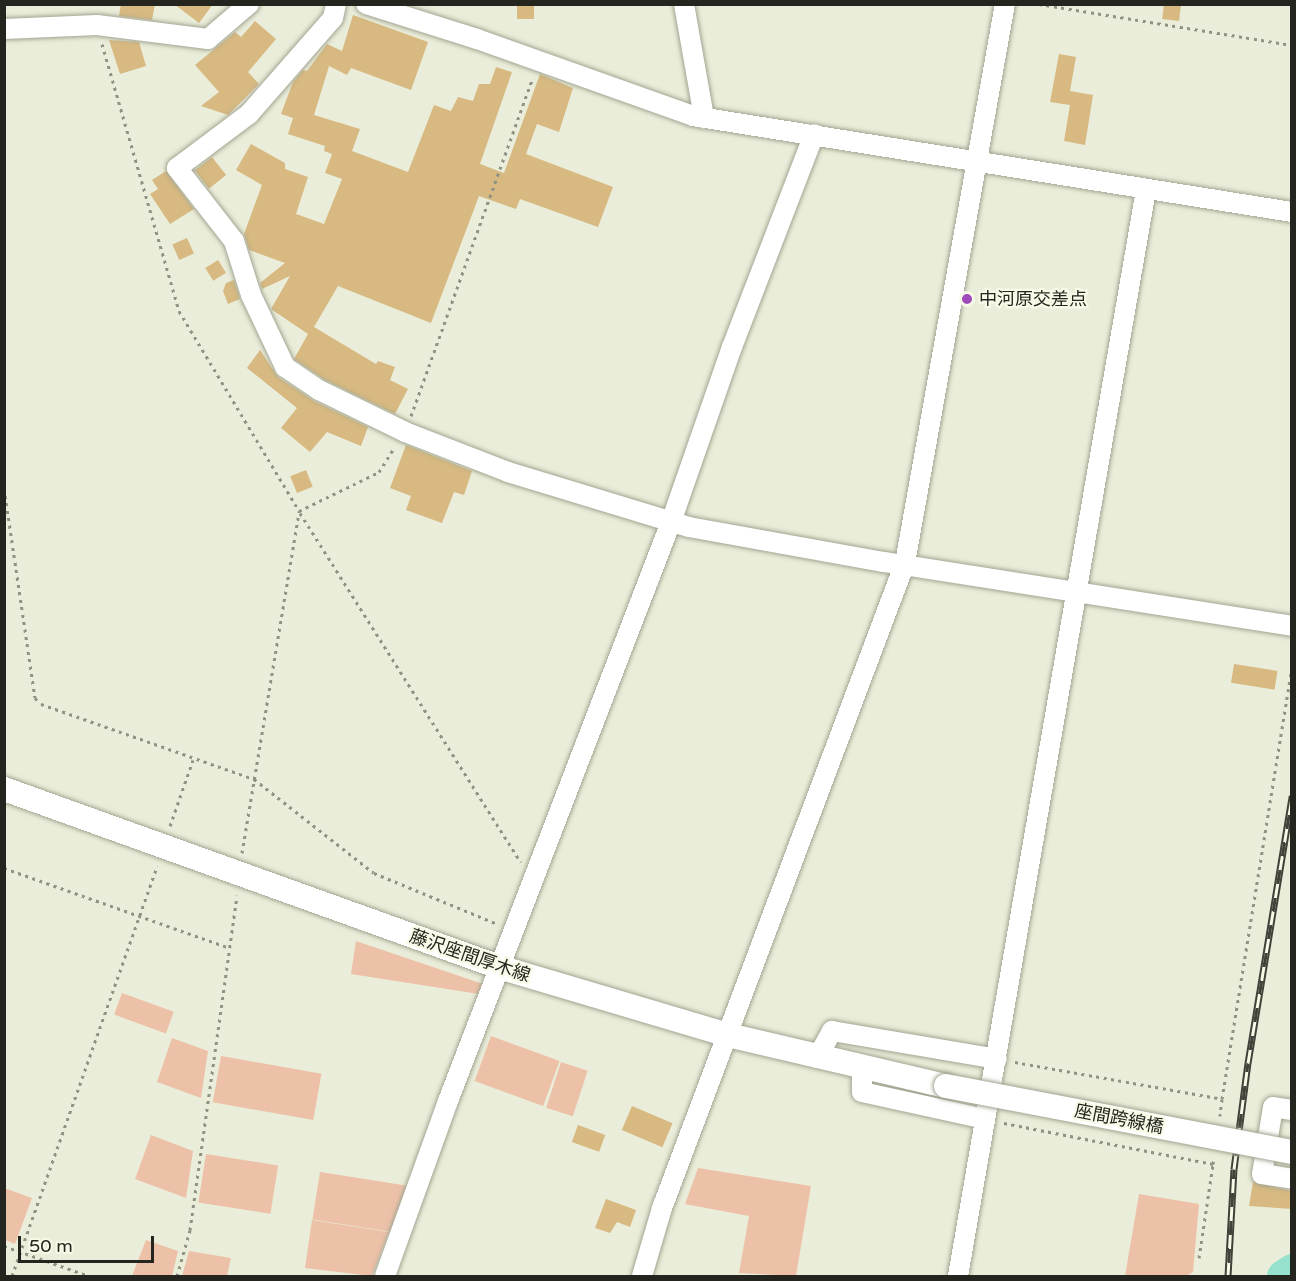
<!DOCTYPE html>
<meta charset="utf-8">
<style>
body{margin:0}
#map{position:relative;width:1296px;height:1281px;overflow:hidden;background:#eaedd9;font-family:"Varela Round","Noto Sans JP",sans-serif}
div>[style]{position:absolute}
.green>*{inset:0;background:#edc1a8;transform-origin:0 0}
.river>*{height:33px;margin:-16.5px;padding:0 16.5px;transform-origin:16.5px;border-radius:16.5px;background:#96e1cd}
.building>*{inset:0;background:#d7b981;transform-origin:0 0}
.path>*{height:3px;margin-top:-1.5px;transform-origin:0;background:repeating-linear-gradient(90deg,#909284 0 3px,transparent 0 7.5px)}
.roads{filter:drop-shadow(0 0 2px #a2a592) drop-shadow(0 0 2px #a2a592)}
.minor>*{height:20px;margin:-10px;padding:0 10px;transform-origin:10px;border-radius:10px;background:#fff}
.major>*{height:24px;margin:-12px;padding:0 12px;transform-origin:12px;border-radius:12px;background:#fff}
.rail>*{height:7px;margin-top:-3.5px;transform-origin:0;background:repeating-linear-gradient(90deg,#f7fae6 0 14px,#404239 0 28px);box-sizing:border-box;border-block:2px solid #404239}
.bridges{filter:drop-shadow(0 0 2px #a2a592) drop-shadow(0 0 2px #a2a592)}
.major-bridge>*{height:24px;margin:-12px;padding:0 12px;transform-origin:12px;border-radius:12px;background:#fff}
.dots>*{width:16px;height:16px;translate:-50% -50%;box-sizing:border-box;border:3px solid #f7fae6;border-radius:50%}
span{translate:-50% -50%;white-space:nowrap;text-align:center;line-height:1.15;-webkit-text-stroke:4.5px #f7fae6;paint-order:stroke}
.poi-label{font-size:18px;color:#24251e}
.left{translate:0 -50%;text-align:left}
.street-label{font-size:18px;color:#24251e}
.frame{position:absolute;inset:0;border:6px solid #24251e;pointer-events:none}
.scale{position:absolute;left:18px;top:1236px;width:136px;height:27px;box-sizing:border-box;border:3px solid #24251e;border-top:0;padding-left:8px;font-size:18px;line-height:21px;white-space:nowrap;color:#24251e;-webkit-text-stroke:4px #f7fae6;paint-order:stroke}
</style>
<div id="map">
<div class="green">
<div style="clip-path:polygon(356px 941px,483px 984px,479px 994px,351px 974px)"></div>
<div style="left:122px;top:993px;width:55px;height:23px;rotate:20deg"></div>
<div style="left:491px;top:1036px;width:73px;height:48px;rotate:20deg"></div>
<div style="clip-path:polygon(172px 1038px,208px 1051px,201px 1098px,157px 1082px)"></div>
<div style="left:221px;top:1056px;width:102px;height:47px;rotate:10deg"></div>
<div style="left:561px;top:1062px;width:28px;height:48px;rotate:18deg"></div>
<div style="clip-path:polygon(151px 1135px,193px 1151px,186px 1198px,135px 1179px)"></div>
<div style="left:206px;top:1154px;width:73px;height:49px;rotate:9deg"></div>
<div style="clip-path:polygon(698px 1168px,811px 1186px,796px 1276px,739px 1273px,749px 1216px,685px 1204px)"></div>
<div style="left:320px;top:1172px;width:87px;height:48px;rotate:9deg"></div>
<div style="clip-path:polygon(4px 1188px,32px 1198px,15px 1244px,5px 1240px)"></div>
<div style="clip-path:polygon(1139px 1194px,1199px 1204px,1193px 1272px,1186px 1276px,1125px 1276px)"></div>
<div style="clip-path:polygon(312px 1220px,389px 1232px,372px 1276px,305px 1268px)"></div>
<div style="clip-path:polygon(146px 1240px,178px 1251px,172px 1276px,132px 1276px)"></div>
<div style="clip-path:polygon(189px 1251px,231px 1258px,227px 1276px,182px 1276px)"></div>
</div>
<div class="river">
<div style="left:1283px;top:1276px;width:11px;rotate:-34deg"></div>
</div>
<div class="building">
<div style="clip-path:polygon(121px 4px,155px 4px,152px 20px,119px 16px)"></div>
<div style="clip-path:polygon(174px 4px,213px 4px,199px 23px)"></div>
<div style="left:517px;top:4px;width:17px;height:15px"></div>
<div style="left:1164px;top:4px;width:17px;height:15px;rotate:7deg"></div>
<div style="clip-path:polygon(353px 15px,428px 42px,411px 90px,351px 68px,347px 75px,329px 66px,314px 115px,360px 129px,352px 151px,408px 172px,434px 105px,451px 111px,458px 97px,473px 101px,479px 84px,490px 84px,496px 67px,512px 72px,480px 164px,504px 173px,540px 74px,573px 88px,559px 132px,537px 124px,526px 154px,613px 187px,598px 227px,520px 199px,516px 209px,479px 196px,431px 323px,338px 286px,314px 327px,376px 364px,378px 361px,395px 367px,390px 380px,408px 389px,395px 414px,325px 380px,294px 359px,308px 334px,271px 309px,290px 276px,262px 289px,260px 283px,285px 263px,249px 250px,244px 234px,262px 185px,236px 170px,251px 144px,285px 163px,285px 169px,308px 177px,296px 214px,324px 224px,342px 179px,325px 173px,332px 154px,324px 151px,325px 146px,288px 134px,293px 118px,281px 114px,293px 82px,303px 70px,307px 71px,327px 44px,342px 51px)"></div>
<div style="clip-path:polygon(255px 21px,276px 39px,248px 72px,259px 84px,228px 115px,201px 106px,219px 92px,195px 65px,235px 32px,241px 37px)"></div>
<div style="clip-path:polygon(109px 40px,139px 42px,146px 66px,120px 74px)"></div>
<div style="clip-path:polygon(1059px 54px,1076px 57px,1070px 91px,1093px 95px,1085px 145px,1064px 141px,1070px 105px,1050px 102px)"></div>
<div style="left:212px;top:157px;width:23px;height:22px;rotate:52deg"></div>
<div style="clip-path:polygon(166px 171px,194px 209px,170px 224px,150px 194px,158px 189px,152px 180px)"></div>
<div style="left:187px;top:238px;width:17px;height:16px;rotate:66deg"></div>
<div style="left:218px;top:260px;width:15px;height:15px;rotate:58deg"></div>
<div style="clip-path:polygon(234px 280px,240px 299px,228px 304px,223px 291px,226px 283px)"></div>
<div style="clip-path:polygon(260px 350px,278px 377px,314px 401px,368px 427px,361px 446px,327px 432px,310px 452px,281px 428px,297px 408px,247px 368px)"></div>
<div style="clip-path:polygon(406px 445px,472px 471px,464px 495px,454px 492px,442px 523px,406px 510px,411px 496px,390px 488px)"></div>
<div style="left:306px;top:470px;width:18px;height:17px;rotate:68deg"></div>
<div style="left:1234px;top:664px;width:44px;height:19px;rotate:9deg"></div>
<div style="left:632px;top:1106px;width:44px;height:26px;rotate:23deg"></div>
<div style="left:578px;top:1125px;width:29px;height:18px;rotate:20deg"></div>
<div style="clip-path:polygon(1253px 1182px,1292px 1191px,1292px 1209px,1249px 1206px)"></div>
<div style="clip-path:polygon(606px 1199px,636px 1210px,630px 1227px,617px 1222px,610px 1233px,595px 1228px)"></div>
</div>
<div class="path">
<div style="left:1039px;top:4px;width:256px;rotate:9.2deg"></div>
<div style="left:102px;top:44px;width:278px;rotate:73.9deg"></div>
<div style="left:179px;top:311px;width:233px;rotate:59deg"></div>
<div style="left:299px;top:511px;width:89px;rotate:-26deg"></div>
<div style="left:379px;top:472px;width:28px;rotate:-58deg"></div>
<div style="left:411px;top:416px;width:359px;rotate:-70.2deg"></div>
<div style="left:4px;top:488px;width:212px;rotate:81.6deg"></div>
<div style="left:35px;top:698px;width:8px;rotate:45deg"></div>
<div style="left:41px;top:704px;width:226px;rotate:19.4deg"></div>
<div style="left:254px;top:779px;width:152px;rotate:38.1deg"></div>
<div style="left:374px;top:873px;width:134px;rotate:22.4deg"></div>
<div style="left:300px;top:513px;width:413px;rotate:57.7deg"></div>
<div style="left:170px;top:826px;width:70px;rotate:-70.8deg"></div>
<div style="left:242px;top:853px;width:347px;rotate:-80.5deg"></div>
<div style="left:4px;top:868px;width:240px;rotate:19.5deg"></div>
<div style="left:1015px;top:1062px;width:210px;rotate:10.1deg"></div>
<div style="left:1222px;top:1099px;width:17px;rotate:97deg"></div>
<div style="left:1222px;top:1099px;width:439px;rotate:-80.8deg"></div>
<div style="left:1004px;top:1123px;width:213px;rotate:11.1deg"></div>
<div style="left:1213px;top:1164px;width:5px;rotate:-79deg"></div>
<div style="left:4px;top:1246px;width:90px;rotate:19.4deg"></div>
<div style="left:1199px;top:1258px;width:95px;rotate:-81.5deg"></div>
<div style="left:12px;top:1276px;width:435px;rotate:-70.5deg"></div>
<div style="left:177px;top:1276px;width:48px;rotate:-74.2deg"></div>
<div style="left:190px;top:1230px;width:338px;rotate:-82deg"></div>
</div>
<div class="roads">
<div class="minor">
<div style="left:336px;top:4px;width:14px;rotate:102deg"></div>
<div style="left:333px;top:18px;width:128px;rotate:131.2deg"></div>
<div style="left:249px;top:114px;width:90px;rotate:143.1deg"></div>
<div style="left:177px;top:168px;width:93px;rotate:52deg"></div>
<div style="left:234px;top:241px;width:57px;rotate:72.5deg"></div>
<div style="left:251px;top:295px;width:80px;rotate:64.7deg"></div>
<div style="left:285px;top:367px;width:41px;rotate:34.1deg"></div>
<div style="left:319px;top:390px;width:96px;rotate:26deg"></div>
<div style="left:405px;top:432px;width:110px;rotate:21.2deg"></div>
<div style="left:508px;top:472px;width:189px;rotate:16.9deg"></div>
<div style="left:689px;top:527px;width:198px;rotate:10.2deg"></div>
<div style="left:884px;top:562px;width:413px;rotate:8.9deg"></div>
<div style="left:366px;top:4px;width:116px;rotate:17.5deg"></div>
<div style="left:477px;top:39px;width:229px;rotate:19.6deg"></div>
<div style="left:693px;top:116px;width:607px;rotate:9.11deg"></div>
<div style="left:684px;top:4px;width:116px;rotate:80deg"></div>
<div style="left:4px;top:29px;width:93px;rotate:-2.5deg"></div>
<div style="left:97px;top:25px;width:112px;rotate:7.2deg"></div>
<div style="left:208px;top:39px;width:54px;rotate:-40.5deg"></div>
<div style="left:817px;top:1058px;width:31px;rotate:-61deg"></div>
<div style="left:832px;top:1031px;width:167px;rotate:9.6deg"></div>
<div style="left:862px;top:1068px;width:24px;rotate:90deg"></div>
<div style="left:862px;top:1092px;width:126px;rotate:12.4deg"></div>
<div style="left:1292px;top:1110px;width:19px;rotate:-171deg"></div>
<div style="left:1273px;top:1107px;width:68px;rotate:99.3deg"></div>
<div style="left:1262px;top:1174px;width:30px;rotate:9deg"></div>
<div style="left:385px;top:1276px;width:186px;rotate:-70.2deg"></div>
<div style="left:448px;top:1101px;width:620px;rotate:-68.94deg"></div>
<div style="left:671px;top:522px;width:185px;rotate:-70.8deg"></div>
<div style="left:732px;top:347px;width:228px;rotate:-68.9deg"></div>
<div style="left:642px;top:1276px;width:71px;rotate:-73.6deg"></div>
<div style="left:662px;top:1208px;width:689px;rotate:-69.36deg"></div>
<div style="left:905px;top:563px;width:568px;rotate:-79.86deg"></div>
<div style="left:958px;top:1276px;width:1102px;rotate:-80.18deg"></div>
</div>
<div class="major">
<div style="left:4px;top:789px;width:529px;rotate:19.77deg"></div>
<div style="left:502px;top:968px;width:236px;rotate:16.5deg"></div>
<div style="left:728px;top:1035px;width:224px;rotate:13.2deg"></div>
</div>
</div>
<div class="rail">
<div style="left:1228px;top:1276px;width:107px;rotate:-86.8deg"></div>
<div style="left:1234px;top:1169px;width:107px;rotate:-82.5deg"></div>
<div style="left:1248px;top:1063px;width:271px;rotate:-80.6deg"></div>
</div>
<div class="bridges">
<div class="major-bridge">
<div style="left:946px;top:1086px;width:352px;rotate:10.8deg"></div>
</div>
</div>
<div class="dots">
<div style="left:967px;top:299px;background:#9f4bb9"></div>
</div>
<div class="poi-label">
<span class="left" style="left:979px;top:299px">中河原交差点</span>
</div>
<div class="street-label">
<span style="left:470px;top:956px;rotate:19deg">藤沢座間厚木線</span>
<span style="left:1119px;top:1119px;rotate:11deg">座間跨線橋</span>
</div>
<div class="frame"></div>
<div class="scale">50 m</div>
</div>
